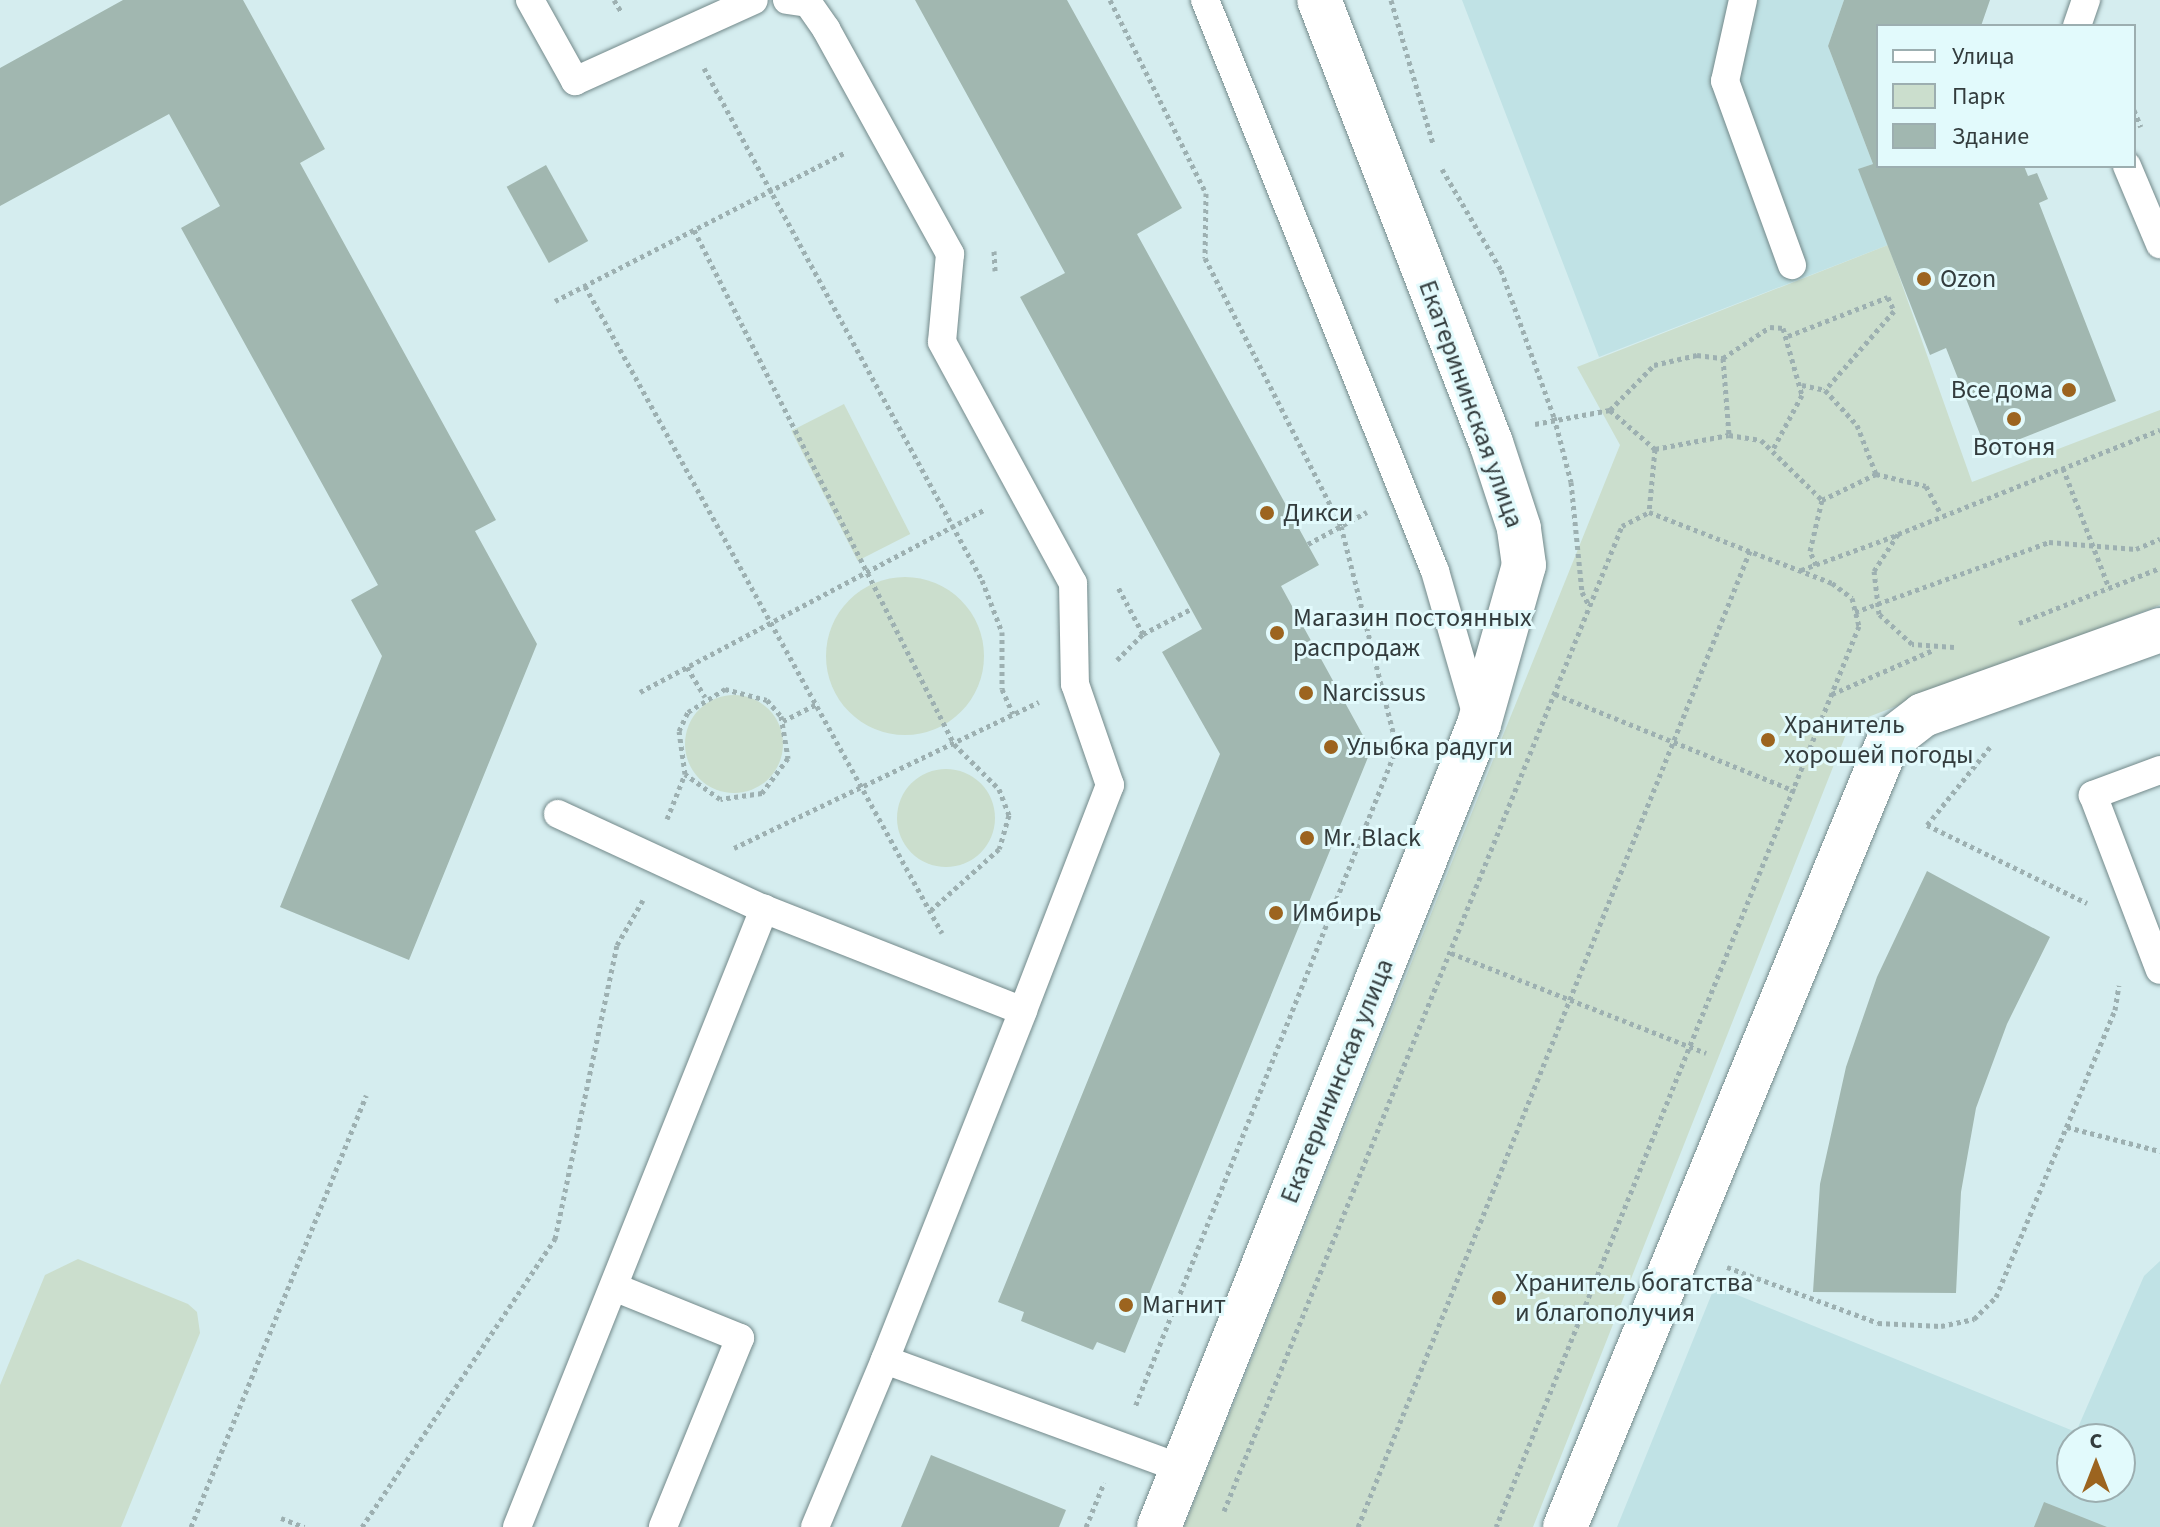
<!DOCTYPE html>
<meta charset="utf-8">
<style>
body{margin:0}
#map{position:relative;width:2160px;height:1527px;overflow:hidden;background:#d5edef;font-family:"Source Sans 3",sans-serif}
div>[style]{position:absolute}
.built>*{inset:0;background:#c0e2e5}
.green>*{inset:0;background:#cbdecd;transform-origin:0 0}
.round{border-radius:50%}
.building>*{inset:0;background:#a1b7b0;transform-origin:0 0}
.path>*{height:5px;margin-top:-2.5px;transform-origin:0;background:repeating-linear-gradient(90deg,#9db0b1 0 4px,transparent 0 8px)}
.roads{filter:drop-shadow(0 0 2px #73898a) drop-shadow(0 0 2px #73898a)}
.lane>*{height:28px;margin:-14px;padding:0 14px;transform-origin:14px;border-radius:14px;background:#fff}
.street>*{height:44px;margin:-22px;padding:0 22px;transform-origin:22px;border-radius:22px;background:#fff}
.dots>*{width:22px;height:22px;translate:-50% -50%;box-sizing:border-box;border:4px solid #e2fafc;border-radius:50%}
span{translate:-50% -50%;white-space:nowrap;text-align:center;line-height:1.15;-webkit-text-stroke:6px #e2fafc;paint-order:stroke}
.poi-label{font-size:26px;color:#333c3d}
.left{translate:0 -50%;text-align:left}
.right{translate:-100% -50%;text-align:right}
.street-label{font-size:26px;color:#333c3d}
.legend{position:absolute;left:1876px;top:24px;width:260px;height:144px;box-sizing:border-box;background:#e2fafc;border:2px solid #9caeb0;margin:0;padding:10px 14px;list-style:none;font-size:24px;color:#333c3d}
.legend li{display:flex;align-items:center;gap:16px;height:40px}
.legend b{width:40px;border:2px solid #9caeb0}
.north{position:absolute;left:2056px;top:1423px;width:80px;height:80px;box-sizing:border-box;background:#e2fafc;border:2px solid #9caeb0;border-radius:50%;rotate:0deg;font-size:22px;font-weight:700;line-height:32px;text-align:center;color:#333c3d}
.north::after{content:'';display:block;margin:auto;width:28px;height:36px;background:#9c641f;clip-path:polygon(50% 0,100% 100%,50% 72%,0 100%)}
</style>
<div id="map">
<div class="built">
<div style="clip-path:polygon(1462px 0,1844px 0,1828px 46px,1873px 164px,1859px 169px,1888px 245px,1599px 357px)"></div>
<div style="clip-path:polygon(evenodd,2160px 1261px,2160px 1527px,1617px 1527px,1715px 1286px,2076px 1432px,2144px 1276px,2160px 1261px,2072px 1439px,2120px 1439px,2120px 1487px,2072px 1487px,2072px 1439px)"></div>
</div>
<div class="green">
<div style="clip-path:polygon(1888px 245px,1972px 482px,2160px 410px,2160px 605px,1850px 724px,1533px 1527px,1184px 1527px,1620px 445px,1577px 367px)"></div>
<div style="left:844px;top:404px;width:146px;height:59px;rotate:63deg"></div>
<div class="round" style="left:826px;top:577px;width:158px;height:158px"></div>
<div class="round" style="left:685px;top:695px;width:98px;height:98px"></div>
<div class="round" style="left:897px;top:769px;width:98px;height:98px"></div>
<div style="clip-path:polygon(78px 1259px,188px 1304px,197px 1312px,200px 1333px,121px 1527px,0 1527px,0 1385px,45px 1275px)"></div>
</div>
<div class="building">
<div style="clip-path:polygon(123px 0,243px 0,325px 149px,300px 163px,496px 520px,475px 531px,537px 644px,409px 960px,280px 907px,382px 656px,351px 600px,378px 585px,181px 228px,220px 206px,169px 114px,0 206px,0 68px)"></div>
<div style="clip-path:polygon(915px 0,1067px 0,1182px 208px,1137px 234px,1319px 565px,1281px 586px,1371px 750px,1125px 1353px,1097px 1342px,1093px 1350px,1021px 1321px,1024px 1312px,998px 1302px,1220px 754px,1162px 652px,1202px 629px,1020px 297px,1065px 273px)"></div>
<div style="clip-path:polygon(1844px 0,1990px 0,1981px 26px,1878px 26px,1878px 166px,2024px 166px,2028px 176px,2037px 173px,2048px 199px,2039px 203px,2116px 401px,1987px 452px,1946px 348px,1930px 355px,1858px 169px,1873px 164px,1828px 46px)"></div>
<div style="left:546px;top:165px;width:87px;height:45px;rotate:61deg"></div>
<div style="clip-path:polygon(1927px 871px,2050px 937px,2007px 1024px,1976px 1108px,1961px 1192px,1956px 1293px,1813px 1292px,1820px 1184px,1846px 1067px,1877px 977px)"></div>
<div style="clip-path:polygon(931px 1455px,1066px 1510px,1059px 1527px,901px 1527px)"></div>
<div style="clip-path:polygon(2044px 1502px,2107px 1527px,2034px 1527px)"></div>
</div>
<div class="path">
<div style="left:614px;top:0;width:15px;rotate:58deg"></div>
<div style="left:1110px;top:0;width:216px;rotate:63.6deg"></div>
<div style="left:1206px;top:193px;width:65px;rotate:90.9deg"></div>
<div style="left:1205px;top:258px;width:301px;rotate:63.1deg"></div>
<div style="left:1341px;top:526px;width:228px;rotate:75.8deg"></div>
<div style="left:1397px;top:747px;width:710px;rotate:111.65deg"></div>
<div style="left:1391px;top:0;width:150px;rotate:73.7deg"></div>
<div style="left:704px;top:68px;width:583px;rotate:61.5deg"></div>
<div style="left:982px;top:580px;width:56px;rotate:69deg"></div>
<div style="left:1002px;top:632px;width:57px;rotate:90deg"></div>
<div style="left:1002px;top:689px;width:27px;rotate:66deg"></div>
<div style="left:2134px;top:110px;width:18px;rotate:68deg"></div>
<div style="left:1442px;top:169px;width:117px;rotate:59.7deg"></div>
<div style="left:1501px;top:270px;width:156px;rotate:70.2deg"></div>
<div style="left:1554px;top:417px;width:67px;rotate:75.3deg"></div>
<div style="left:1571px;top:482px;width:111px;rotate:84.3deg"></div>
<div style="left:1582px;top:592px;width:15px;rotate:62deg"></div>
<div style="left:694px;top:230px;width:576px;rotate:63.17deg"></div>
<div style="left:954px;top:744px;width:64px;rotate:45deg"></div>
<div style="left:999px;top:789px;width:28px;rotate:69deg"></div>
<div style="left:1009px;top:815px;width:35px;rotate:106deg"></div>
<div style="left:999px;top:849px;width:91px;rotate:138.1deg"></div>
<div style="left:994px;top:251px;width:20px;rotate:87deg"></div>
<div style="left:585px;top:286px;width:739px;rotate:61.11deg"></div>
<div style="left:555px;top:301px;width:327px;rotate:-27.1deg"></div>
<div style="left:1788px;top:336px;width:107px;rotate:-21.3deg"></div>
<div style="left:1888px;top:297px;width:15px;rotate:67deg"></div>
<div style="left:1894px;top:311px;width:105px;rotate:131.1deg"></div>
<div style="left:1723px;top:358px;width:77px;rotate:85.5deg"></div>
<div style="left:1802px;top:385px;width:24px;rotate:12deg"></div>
<div style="left:1825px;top:390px;width:47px;rotate:47.6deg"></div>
<div style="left:1857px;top:425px;width:53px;rotate:68.8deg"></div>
<div style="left:1610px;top:410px;width:63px;rotate:-45.6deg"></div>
<div style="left:1654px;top:365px;width:44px;rotate:-13.1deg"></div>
<div style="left:1697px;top:355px;width:26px;rotate:7deg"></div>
<div style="left:1723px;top:358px;width:56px;rotate:-33.4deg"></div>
<div style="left:1770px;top:327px;width:13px;rotate:4deg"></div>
<div style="left:1783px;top:328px;width:70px;rotate:74.2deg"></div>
<div style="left:1802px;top:395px;width:61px;rotate:118.2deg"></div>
<div style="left:1535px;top:424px;width:76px;rotate:-10.6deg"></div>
<div style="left:1610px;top:410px;width:60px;rotate:40.9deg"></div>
<div style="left:1655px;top:449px;width:63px;rotate:95.4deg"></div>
<div style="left:1655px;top:449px;width:75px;rotate:-10.7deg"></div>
<div style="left:1729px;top:435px;width:32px;rotate:9deg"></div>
<div style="left:1761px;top:440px;width:86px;rotate:44.5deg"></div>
<div style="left:2063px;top:468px;width:129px;rotate:69deg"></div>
<div style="left:1308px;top:544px;width:67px;rotate:-28.5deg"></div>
<div style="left:1816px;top:565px;width:15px;rotate:-113deg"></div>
<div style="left:1810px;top:551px;width:52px;rotate:-76.8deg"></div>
<div style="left:1822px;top:500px;width:60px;rotate:-25.7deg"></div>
<div style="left:1876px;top:474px;width:51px;rotate:13.5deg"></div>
<div style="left:1926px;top:486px;width:32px;rotate:62deg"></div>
<div style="left:1801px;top:570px;width:102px;rotate:-20deg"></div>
<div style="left:1855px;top:612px;width:206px;rotate:-19.8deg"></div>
<div style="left:2049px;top:542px;width:87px;rotate:4.6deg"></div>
<div style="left:2136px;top:549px;width:26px;rotate:-23deg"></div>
<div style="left:2019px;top:623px;width:151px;rotate:-21.3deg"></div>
<div style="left:1143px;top:634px;width:54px;rotate:-27.5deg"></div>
<div style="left:1954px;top:647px;width:42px;rotate:-175.9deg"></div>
<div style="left:1912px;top:644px;width:45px;rotate:-137.7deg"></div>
<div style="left:1879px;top:614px;width:43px;rotate:-96.6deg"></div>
<div style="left:1874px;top:571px;width:44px;rotate:-57deg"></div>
<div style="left:1898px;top:534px;width:282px;rotate:-21.7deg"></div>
<div style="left:1117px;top:660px;width:37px;rotate:-45deg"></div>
<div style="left:1143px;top:634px;width:53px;rotate:-118deg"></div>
<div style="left:687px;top:667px;width:35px;rotate:59deg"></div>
<div style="left:640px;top:692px;width:391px;rotate:-27.9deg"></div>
<div style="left:1555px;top:694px;width:259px;rotate:22deg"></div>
<div style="left:1832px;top:694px;width:110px;rotate:-23.5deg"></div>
<div style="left:783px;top:721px;width:40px;rotate:-26.6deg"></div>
<div style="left:1990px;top:747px;width:100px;rotate:128.9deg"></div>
<div style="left:1927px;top:825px;width:178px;rotate:26deg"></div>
<div style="left:667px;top:819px;width:48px;rotate:-68.2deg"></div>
<div style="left:685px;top:774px;width:43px;rotate:-97.9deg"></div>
<div style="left:679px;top:731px;width:21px;rotate:-65deg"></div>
<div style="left:688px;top:712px;width:44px;rotate:-31.9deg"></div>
<div style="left:725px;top:689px;width:43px;rotate:14.7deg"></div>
<div style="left:767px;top:700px;width:21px;rotate:49deg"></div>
<div style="left:781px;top:716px;width:43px;rotate:80.5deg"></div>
<div style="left:788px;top:758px;width:44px;rotate:126.6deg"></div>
<div style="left:762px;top:793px;width:42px;rotate:171.9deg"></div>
<div style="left:720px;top:799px;width:43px;rotate:-144.5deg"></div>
<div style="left:734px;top:848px;width:338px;rotate:-25.6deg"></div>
<div style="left:1333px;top:906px;width:19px;rotate:25deg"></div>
<div style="left:1451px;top:953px;width:274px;rotate:21.4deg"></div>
<div style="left:2067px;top:1127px;width:96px;rotate:14.5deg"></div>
<div style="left:1727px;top:1267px;width:161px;rotate:20.3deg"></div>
<div style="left:1878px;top:1323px;width:63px;rotate:2.7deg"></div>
<div style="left:1941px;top:1326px;width:34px;rotate:-12deg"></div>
<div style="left:1974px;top:1319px;width:31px;rotate:-45deg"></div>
<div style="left:1996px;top:1297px;width:311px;rotate:-67.5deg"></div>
<div style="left:2115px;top:1010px;width:25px;rotate:-81deg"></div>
<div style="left:1224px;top:1511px;width:1062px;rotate:-68deg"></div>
<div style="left:1622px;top:526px;width:30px;rotate:-27deg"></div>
<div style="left:1649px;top:512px;width:196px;rotate:21.2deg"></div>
<div style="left:1832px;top:583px;width:25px;rotate:37deg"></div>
<div style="left:1852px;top:598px;width:29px;rotate:76deg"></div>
<div style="left:1859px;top:626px;width:971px;rotate:111.94deg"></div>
<div style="left:281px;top:1518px;width:25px;rotate:21deg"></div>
<div style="left:191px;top:1527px;width:466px;rotate:-67.9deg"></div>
<div style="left:362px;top:1527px;width:347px;rotate:-56.2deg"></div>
<div style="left:555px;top:1239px;width:300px;rotate:-78.1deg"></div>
<div style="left:617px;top:945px;width:52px;rotate:-60deg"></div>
<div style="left:1086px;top:1527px;width:48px;rotate:-67.8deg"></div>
<div style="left:1358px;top:1527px;width:1052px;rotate:-68.12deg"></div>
</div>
<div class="roads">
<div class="lane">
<div style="left:530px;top:0;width:93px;rotate:60.9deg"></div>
<div style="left:575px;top:81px;width:196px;rotate:-24.3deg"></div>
<div style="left:787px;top:0;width:21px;rotate:8deg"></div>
<div style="left:808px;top:3px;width:32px;rotate:55deg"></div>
<div style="left:826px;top:29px;width:257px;rotate:61.1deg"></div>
<div style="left:950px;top:254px;width:88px;rotate:95.2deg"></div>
<div style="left:942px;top:342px;width:274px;rotate:61.5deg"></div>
<div style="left:1073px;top:583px;width:101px;rotate:88.9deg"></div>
<div style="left:1075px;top:684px;width:107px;rotate:70.9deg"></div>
<div style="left:1110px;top:785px;width:242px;rotate:111.1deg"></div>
<div style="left:1205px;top:0;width:616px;rotate:68.06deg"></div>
<div style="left:1435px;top:571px;width:155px;rotate:73.9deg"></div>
<div style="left:1743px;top:0;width:83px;rotate:102.5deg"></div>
<div style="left:1725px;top:81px;width:196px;rotate:70deg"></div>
<div style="left:2077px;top:26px;width:28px;rotate:-71deg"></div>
<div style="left:2127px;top:166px;width:85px;rotate:67.1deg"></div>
<div style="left:2160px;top:770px;width:72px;rotate:159.5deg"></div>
<div style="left:2093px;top:795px;width:187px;rotate:69.1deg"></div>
<div style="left:558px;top:814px;width:227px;rotate:24.8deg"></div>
<div style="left:614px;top:1287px;width:136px;rotate:22deg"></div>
<div style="left:740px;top:1338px;width:204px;rotate:112.2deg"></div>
<div style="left:517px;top:1527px;width:666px;rotate:-68.21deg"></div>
<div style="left:764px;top:909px;width:278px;rotate:21.5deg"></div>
<div style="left:1023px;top:1011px;width:375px;rotate:111.6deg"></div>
<div style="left:815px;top:1527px;width:181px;rotate:-67.3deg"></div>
<div style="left:885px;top:1360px;width:317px;rotate:20.1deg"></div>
</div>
<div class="street">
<div style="left:1159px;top:1527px;width:864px;rotate:-68.27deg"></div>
<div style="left:1479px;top:724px;width:165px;rotate:-74.2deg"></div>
<div style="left:1524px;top:565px;width:37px;rotate:-98deg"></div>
<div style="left:1519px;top:528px;width:89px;rotate:-108.2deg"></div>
<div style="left:1491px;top:443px;width:475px;rotate:-111.2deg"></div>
<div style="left:1565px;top:1527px;width:849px;rotate:-67.63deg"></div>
<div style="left:1888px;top:742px;width:44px;rotate:-37.6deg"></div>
<div style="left:1923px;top:715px;width:252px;rotate:-19.7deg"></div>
</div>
</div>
<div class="dots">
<div style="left:1924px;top:279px;background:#9c641f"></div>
<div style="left:2069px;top:390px;background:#9c641f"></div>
<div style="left:2014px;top:419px;background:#9c641f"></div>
<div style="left:1267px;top:513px;background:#9c641f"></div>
<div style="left:1277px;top:633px;background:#9c641f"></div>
<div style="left:1306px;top:693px;background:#9c641f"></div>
<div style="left:1768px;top:740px;background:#9c641f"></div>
<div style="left:1331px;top:747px;background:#9c641f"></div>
<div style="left:1307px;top:838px;background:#9c641f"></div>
<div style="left:1276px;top:913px;background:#9c641f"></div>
<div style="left:1499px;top:1298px;background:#9c641f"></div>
<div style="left:1126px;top:1305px;background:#9c641f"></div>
</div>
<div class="poi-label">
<span class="left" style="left:1940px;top:279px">Ozon</span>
<span class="right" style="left:2053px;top:390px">Все дома</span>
<span style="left:2014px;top:447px">Вотоня</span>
<span class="left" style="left:1283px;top:513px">Дикси</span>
<span class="left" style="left:1293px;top:633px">Магазин постоянных<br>распродаж</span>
<span class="left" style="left:1322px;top:693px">Narcissus</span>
<span class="left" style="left:1784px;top:740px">Хранитель<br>хорошей погоды</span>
<span class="left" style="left:1347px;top:747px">Улыбка радуги</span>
<span class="left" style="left:1323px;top:838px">Mr. Black</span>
<span class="left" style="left:1292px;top:913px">Имбирь</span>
<span class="left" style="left:1515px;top:1298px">Хранитель богатства<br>и благополучия</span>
<span class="left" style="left:1142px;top:1305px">Магнит</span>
</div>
<div class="street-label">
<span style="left:1471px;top:404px;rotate:70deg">Екатерининская улица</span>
<span style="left:1337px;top:1081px;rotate:-68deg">Екатерининская улица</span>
</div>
<ul class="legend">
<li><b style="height:10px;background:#fff"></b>Улица</li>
<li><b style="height:22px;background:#cbdecd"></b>Парк</li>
<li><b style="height:22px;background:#a1b7b0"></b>Здание</li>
</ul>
<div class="north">С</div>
</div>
